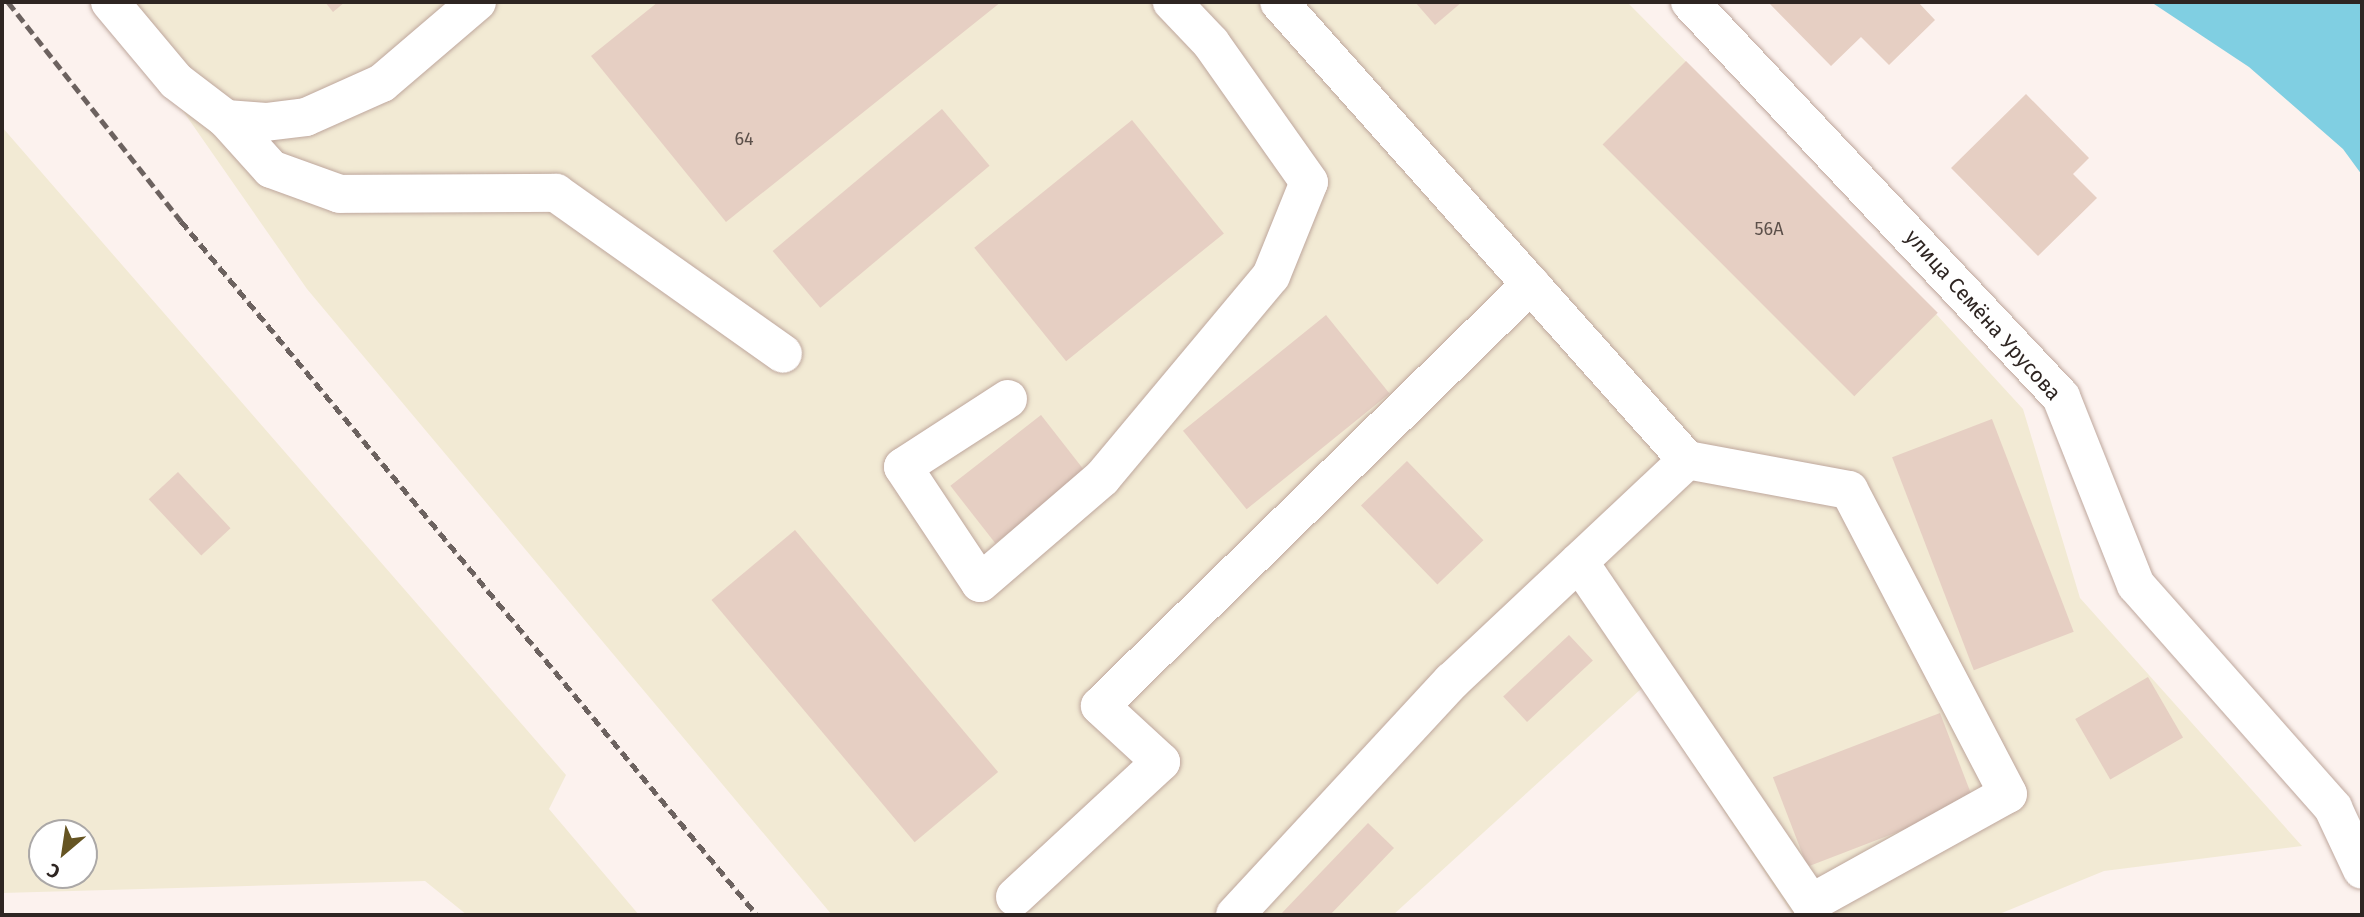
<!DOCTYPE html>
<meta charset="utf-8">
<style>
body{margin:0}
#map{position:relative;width:2364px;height:917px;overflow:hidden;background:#fcf2ee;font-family:"Fira Sans",sans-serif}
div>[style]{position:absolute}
.industrial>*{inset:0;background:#f2ead4}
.water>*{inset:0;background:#80cfe2}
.building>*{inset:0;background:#e6cfc3;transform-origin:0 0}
.roads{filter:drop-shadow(0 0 2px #bea79d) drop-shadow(0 0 2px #bea79d)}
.minor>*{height:38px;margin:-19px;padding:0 19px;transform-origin:19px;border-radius:19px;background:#fff}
.rail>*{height:5px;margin-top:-2.5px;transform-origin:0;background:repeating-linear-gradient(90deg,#6c625f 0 10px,transparent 0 15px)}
span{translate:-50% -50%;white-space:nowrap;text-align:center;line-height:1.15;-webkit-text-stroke:6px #fff;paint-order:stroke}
.number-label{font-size:18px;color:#5c504a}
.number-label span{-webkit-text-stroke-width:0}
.street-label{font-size:21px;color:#2e2522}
.frame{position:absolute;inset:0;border:4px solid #2e2522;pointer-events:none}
.north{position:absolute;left:28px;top:819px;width:70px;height:70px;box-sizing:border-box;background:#fff;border:2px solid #aba8a7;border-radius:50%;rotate:209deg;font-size:19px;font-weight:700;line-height:28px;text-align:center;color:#2e2522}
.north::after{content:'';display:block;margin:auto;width:24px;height:32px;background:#655422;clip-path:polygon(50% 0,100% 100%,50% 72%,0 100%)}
</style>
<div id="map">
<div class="industrial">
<div style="clip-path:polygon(107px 2px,1627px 2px,1936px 314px,2023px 409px,2080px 598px,2302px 846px,2104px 871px,1997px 915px,1793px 915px,1642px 688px,1393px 915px,832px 915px,307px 289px)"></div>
<div style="clip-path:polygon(evenodd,2px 127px,566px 775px,549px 809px,639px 915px,467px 915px,425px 881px,2px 893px,2px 127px,42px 833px,84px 833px,84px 875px,42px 875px,42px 833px)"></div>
</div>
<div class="water">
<div style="clip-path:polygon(2151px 2px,2362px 2px,2362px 175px,2343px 149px,2249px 67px)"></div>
</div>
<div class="building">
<div style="clip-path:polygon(325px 2px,345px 2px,333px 12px)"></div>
<div style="clip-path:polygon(658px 2px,1001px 2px,726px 222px,591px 56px)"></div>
<div style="clip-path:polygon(1415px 2px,1462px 2px,1435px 25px)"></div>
<div style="clip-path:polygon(1768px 2px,1918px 2px,1935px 20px,1889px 65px,1861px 37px,1831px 66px)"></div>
<div style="left:1686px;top:61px;width:356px;height:118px;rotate:45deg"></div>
<div style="clip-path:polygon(2026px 94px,2089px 158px,2073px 174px,2097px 198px,2038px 256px,1951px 168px)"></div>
<div style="left:942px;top:109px;width:74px;height:221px;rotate:50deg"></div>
<div style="left:1132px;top:120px;width:146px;height:203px;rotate:51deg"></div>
<div style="left:1326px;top:315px;width:101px;height:184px;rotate:51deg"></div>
<div style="left:1041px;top:415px;width:73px;height:115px;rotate:52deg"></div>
<div style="left:1992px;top:419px;width:228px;height:107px;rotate:69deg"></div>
<div style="left:1407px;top:461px;width:110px;height:64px;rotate:46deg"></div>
<div style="left:178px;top:472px;width:77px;height:40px;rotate:47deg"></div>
<div style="left:795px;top:530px;width:316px;height:109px;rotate:50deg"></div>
<div style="left:1569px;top:635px;width:35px;height:90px;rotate:47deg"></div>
<div style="left:2148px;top:677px;width:70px;height:84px;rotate:60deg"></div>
<div style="left:1940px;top:713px;width:96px;height:179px;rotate:69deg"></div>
<div style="clip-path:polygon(1368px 823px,1394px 848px,1330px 915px,1280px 915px)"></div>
</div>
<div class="roads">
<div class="minor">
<div style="left:110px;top:2px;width:103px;rotate:50.1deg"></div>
<div style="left:176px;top:81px;width:63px;rotate:37.2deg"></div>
<div style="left:226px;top:119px;width:40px;rotate:4.3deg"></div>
<div style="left:266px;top:122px;width:40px;rotate:-7.1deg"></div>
<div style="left:306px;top:117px;width:83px;rotate:-24.1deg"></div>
<div style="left:382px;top:83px;width:125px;rotate:-40.5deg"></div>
<div style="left:1690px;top:2px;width:542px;rotate:46.79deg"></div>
<div style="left:2061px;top:397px;width:202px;rotate:68.3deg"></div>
<div style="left:2136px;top:585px;width:298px;rotate:48.5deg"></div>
<div style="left:2333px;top:808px;width:68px;rotate:64.9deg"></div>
<div style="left:226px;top:119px;width:67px;rotate:48deg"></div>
<div style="left:271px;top:169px;width:73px;rotate:19.9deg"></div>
<div style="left:340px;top:194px;width:216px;rotate:-0.3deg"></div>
<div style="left:556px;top:193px;width:278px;rotate:35.3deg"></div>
<div style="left:1008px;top:399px;width:125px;rotate:147.1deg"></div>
<div style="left:903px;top:467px;width:139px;rotate:56.4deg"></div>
<div style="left:980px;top:583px;width:161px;rotate:-40.7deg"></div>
<div style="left:1102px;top:478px;width:263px;rotate:-50.1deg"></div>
<div style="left:1271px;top:276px;width:101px;rotate:-68deg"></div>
<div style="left:1309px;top:182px;width:170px;rotate:-125.2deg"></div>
<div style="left:1211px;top:43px;width:57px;rotate:-133.6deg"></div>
<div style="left:1579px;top:562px;width:412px;rotate:55.8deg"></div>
<div style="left:1811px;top:903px;width:225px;rotate:-29deg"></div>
<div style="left:2008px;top:794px;width:343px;rotate:-117.6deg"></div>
<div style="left:1849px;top:490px;width:165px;rotate:-169.5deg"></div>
<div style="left:1015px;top:897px;width:199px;rotate:-42.8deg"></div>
<div style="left:1161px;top:762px;width:83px;rotate:-137.4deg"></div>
<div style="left:1100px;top:706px;width:603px;rotate:-44.4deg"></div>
<div style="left:1235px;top:915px;width:319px;rotate:-47.2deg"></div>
<div style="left:1452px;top:681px;width:323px;rotate:-43.2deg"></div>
<div style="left:1687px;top:460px;width:613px;rotate:-131.7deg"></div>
</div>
</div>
<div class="rail">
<div style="left:8px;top:2px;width:279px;rotate:51.7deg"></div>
<div style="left:181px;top:221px;width:902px;rotate:50.31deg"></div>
</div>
<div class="number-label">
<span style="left:744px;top:139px">64</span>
<span style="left:1769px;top:229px">56А</span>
</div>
<div class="street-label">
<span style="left:1983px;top:315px;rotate:48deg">улица Семёна Урусова</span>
</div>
<div class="frame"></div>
<div class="north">С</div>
</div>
